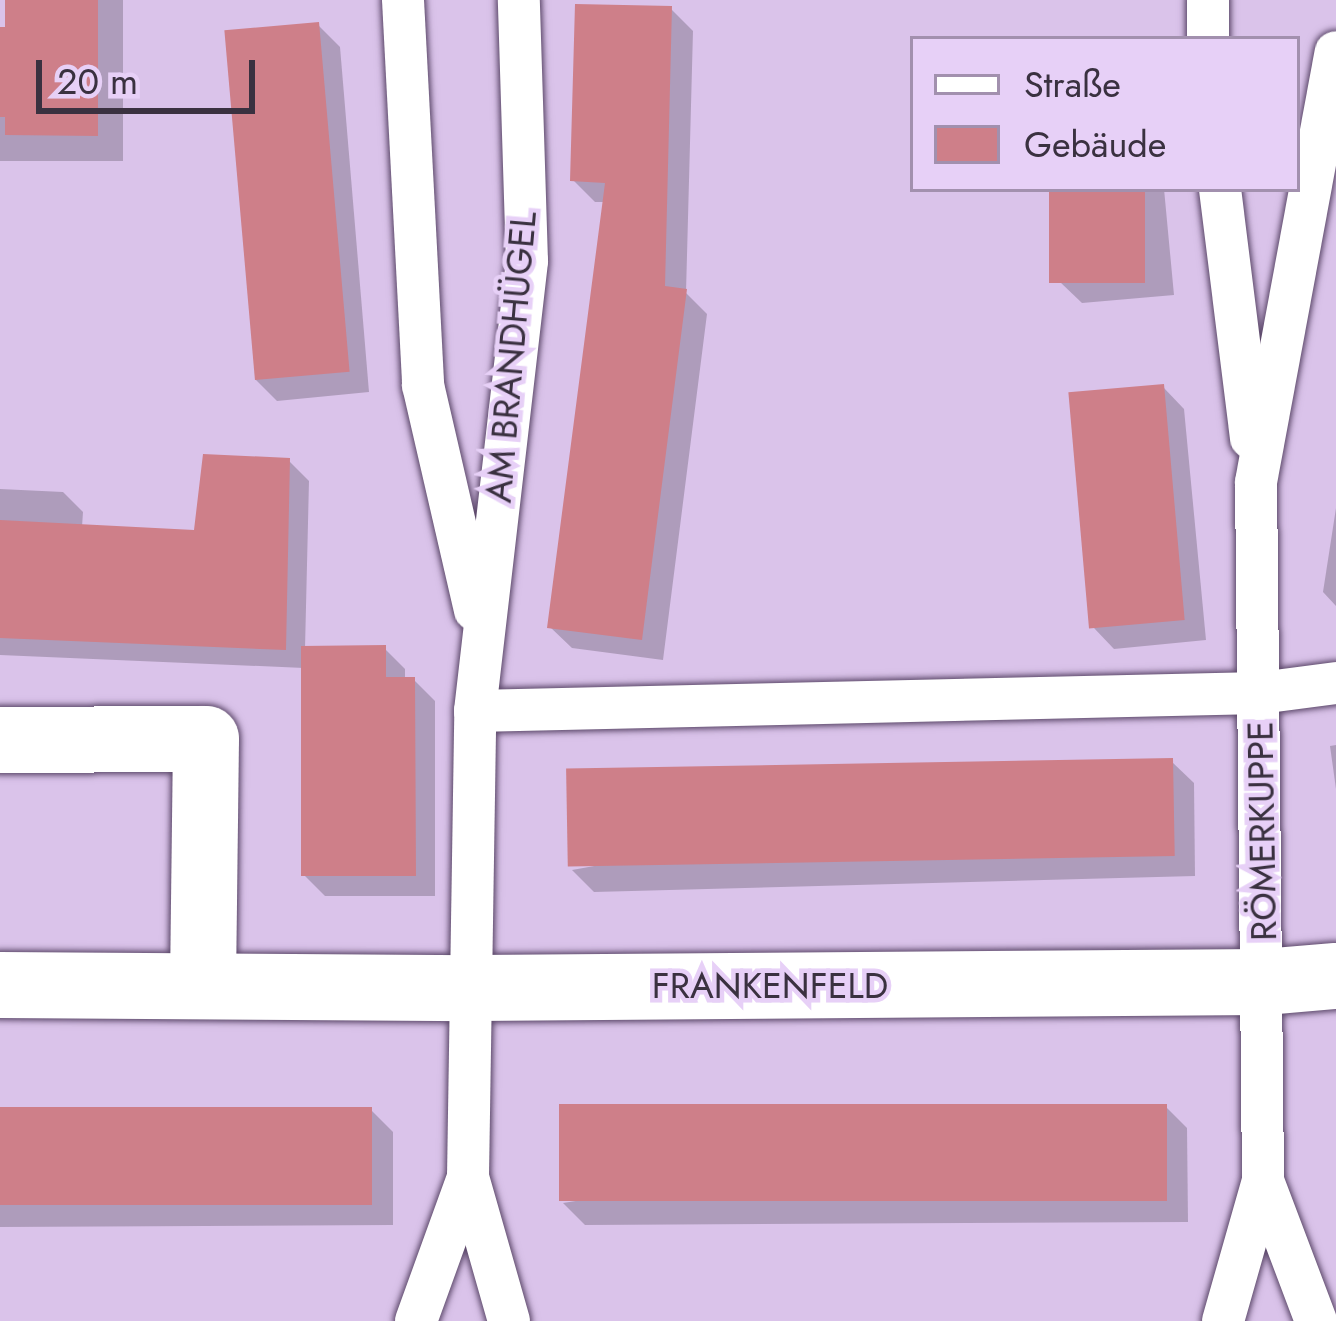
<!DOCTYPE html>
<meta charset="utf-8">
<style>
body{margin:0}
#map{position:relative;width:1336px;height:1321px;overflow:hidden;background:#dac3ea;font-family:Jost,sans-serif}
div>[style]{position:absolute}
.shadow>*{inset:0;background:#0003}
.building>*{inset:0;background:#ce7f89;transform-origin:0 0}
.roads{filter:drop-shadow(0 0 3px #5c486a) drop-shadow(0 0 3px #5c486a)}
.service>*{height:42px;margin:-21px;padding:0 21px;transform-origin:21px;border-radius:21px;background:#fff}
.minor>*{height:66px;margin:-33px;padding:0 33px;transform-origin:33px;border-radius:33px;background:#fff}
span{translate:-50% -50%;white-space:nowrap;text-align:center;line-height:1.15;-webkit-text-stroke:9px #e7d0f7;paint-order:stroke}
.street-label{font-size:36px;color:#3a3140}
.legend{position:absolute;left:910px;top:36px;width:390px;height:156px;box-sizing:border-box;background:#e7d0f7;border:3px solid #a290ae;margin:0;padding:15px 21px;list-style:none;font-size:36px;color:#3a3140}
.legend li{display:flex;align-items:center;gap:24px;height:60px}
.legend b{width:60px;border:3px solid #a290ae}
.scale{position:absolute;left:36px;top:60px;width:219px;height:54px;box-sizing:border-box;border:6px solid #3a3140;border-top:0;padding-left:15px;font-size:36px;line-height:42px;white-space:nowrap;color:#3a3140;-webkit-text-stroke:9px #e7d0f7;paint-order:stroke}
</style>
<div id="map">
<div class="shadow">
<div style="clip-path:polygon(8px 0,123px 0,123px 161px,0 161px,0 30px,8px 30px)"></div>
<div style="clip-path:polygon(671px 9px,693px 31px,686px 293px,707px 314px,663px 660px,572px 648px,550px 627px,605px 202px,595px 202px,573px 180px)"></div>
<div style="clip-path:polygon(318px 25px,340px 47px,369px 392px,277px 401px,255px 379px)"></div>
<div style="clip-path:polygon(1052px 189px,1164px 189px,1174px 295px,1082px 303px,1060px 282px)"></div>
<div style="clip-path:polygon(1163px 387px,1184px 409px,1206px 640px,1114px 649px,1093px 627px)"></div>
<div style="clip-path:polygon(289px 461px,309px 481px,305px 649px,384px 648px,405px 669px,405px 680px,414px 680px,435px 701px,435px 896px,325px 896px,304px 875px,304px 668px,0 655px,0 489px,63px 492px,83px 512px,82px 527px,196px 533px)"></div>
<div style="clip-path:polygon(1336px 508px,1336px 606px,1323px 592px)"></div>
<div style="clip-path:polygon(1336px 745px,1336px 789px,1330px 746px)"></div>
<div style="clip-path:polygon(1172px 762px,1194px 783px,1195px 876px,594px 892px,572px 870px)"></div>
<div style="clip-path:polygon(1166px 1107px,1187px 1128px,1188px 1222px,585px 1225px,563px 1203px)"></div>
<div style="clip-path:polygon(371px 1110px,393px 1132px,393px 1225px,0 1227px,0 1112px)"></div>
</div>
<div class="building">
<div style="clip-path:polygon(5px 0,98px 0,98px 136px,5px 135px,5px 117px,0 117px,0 27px,5px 27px)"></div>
<div style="clip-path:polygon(575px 4px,672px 6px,665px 286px,687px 289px,642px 640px,547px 628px,605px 183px,570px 181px)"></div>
<div style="left:319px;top:22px;width:351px;height:95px;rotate:85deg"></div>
<div style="left:1049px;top:189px;width:96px;height:94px"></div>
<div style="left:1164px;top:384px;width:237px;height:96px;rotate:85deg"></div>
<div style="clip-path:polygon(203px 454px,290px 458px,286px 650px,0 638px,0 520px,194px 530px)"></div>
<div style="clip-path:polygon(386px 645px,386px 677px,415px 677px,416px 876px,301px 876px,301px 646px)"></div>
<div style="left:1173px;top:758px;width:98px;height:607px;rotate:89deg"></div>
<div style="left:1167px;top:1104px;width:97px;height:608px;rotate:90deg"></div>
<div style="left:372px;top:1107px;width:98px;height:372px;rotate:90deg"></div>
</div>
<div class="roads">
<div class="service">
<div style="left:403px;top:0;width:386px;rotate:87deg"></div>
<div style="left:423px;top:385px;width:231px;rotate:77deg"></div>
<div style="left:1208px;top:39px;width:39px;rotate:-90deg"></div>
<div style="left:1220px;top:189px;width:251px;rotate:82.9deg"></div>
<div style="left:475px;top:711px;width:785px;rotate:-1.31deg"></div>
<div style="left:1260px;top:693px;width:77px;rotate:-7.5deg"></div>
<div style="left:416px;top:1321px;width:153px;rotate:-70.1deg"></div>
<div style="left:509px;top:1321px;width:150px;rotate:-105.9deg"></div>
<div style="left:468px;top:1177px;width:466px;rotate:-89.1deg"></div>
<div style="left:475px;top:711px;width:453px;rotate:-83.4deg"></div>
<div style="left:527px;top:261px;width:261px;rotate:-91.8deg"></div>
<div style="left:1223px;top:1321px;width:146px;rotate:-74.1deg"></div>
<div style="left:1316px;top:1321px;width:150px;rotate:-110.7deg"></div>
<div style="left:1263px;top:1181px;width:699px;rotate:-90.57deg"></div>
<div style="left:1256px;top:482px;width:437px;rotate:-79.5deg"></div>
</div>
<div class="minor">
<div style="left:0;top:740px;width:206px;rotate:-0.3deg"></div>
<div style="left:206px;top:739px;width:244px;rotate:90.7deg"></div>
<div style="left:0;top:985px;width:474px;rotate:0.4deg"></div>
<div style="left:474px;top:988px;width:790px;rotate:-0.44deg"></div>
<div style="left:1264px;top:982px;width:72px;rotate:-4.8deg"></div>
</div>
</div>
<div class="street-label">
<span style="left:511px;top:357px;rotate:-85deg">AM BRANDHÜGEL</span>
<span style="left:1262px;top:831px;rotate:-91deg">RÖMERKUPPE</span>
<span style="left:770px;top:986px">FRANKENFELD</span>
</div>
<ul class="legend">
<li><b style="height:15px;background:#fff"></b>Straße</li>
<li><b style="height:33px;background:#ce7f89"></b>Gebäude</li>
</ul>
<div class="scale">20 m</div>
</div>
